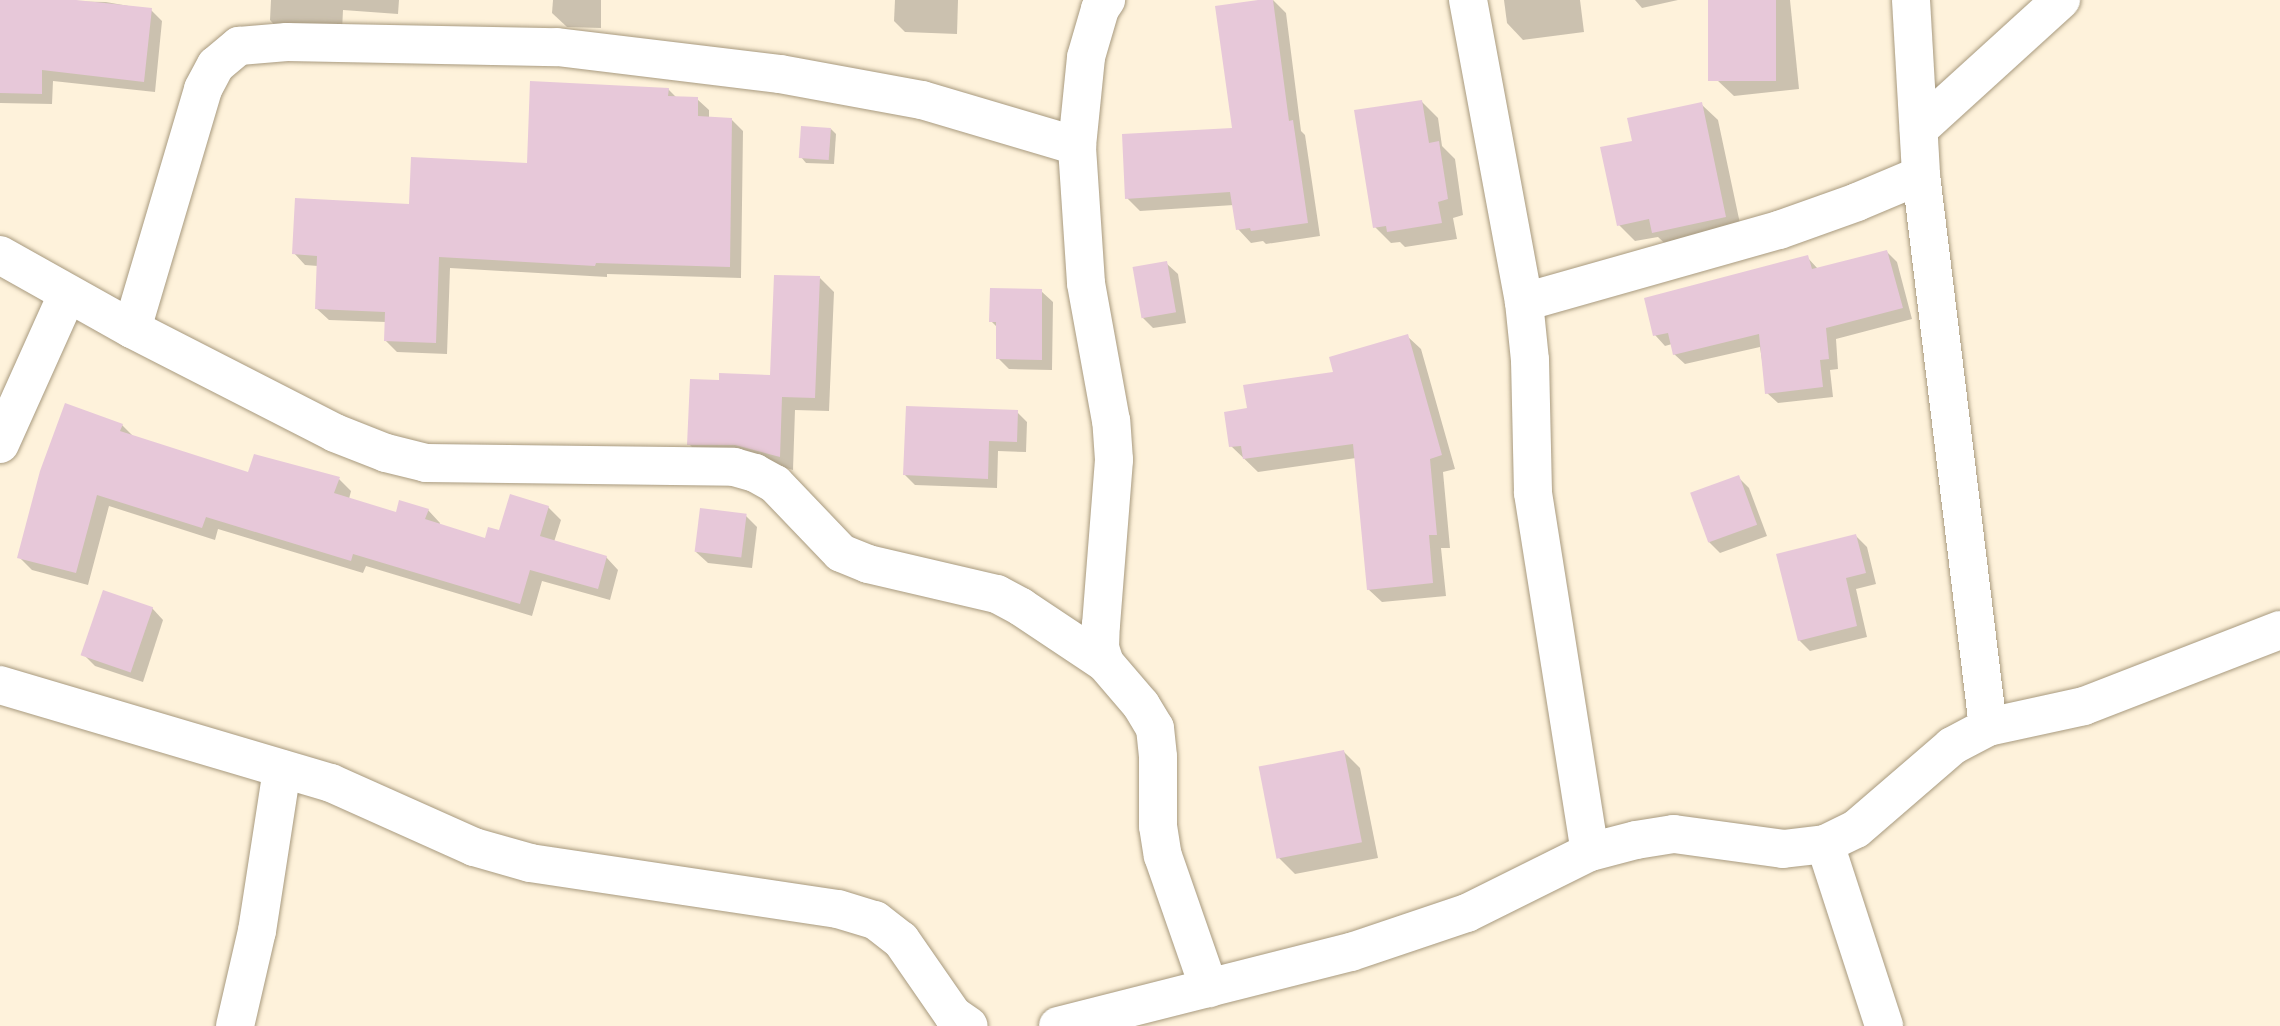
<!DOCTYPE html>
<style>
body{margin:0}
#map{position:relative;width:2280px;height:1026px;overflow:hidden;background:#fef2db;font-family:"DM Sans",sans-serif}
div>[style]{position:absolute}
.shadow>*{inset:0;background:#0003}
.building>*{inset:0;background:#e7c8d9;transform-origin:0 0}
.roads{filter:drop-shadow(0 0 2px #a89a7f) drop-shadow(0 0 2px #a89a7f)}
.street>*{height:38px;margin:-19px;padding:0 19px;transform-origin:19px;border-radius:19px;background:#fff}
span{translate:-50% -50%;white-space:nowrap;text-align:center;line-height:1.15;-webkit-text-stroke:7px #fff;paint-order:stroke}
</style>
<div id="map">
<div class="shadow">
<div style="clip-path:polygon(0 0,106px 2px,151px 10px,162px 21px,155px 92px,53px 81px,52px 104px,0 103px)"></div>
<div style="clip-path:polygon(271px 0,399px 0,398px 14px,343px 10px,342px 31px,281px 32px,270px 20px)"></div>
<div style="clip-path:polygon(553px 0,601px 0,601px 28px,567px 27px,552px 13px)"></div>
<div style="clip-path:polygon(895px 0,958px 0,957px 34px,905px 32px,894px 21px)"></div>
<div style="clip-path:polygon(1273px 0,1286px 13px,1301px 131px,1305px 135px,1320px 236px,1266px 244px,1263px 241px,1251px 243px,1238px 229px,1234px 205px,1140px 211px,1127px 198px,1234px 130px)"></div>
<div style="clip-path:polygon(1504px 0,1580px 0,1584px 32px,1523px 40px,1507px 23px)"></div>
<div style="clip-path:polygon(1635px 0,1678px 0,1642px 8px)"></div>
<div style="clip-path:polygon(1709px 0,1790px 0,1799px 89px,1734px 96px,1717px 80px)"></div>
<div style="clip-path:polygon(668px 89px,677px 98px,697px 99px,709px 110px,709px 118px,731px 119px,743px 131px,741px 278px,607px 274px,607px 277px,450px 268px,447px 354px,397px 352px,385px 340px,386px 322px,329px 320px,317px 309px,318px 266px,305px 265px,294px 253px,411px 206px,529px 165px)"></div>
<div style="clip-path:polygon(1421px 101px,1438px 118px,1442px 146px,1455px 159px,1463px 215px,1453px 218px,1457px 239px,1405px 247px,1400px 242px,1391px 243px,1375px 227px)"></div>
<div style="clip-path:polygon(1701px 104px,1718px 120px,1742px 233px,1670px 248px,1658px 237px,1635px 241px,1619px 225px,1634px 142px)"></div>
<div style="clip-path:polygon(831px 129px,836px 134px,834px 164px,806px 163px,801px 157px)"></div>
<div style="clip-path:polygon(1887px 252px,1897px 262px,1912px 319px,1836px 339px,1838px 369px,1830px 370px,1833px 397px,1778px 403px,1767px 393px,1760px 347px,1685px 364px,1674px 354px,1672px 344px,1665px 346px,1655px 335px,1807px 257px,1818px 269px)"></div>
<div style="clip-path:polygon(1166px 263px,1178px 274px,1186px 323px,1153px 328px,1142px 317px)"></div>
<div style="clip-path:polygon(820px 278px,834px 292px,829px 411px,795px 410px,793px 470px,750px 458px,703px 458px,689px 444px,720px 381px,771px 377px)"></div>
<div style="clip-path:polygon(1041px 291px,1053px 302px,1052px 370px,1009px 369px,998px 358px,998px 328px,991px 321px)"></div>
<div style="clip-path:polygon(1407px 336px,1421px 349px,1455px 469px,1443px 472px,1450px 548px,1441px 548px,1446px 596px,1382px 602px,1368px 589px,1356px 458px,1258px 472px,1231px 446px,1249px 410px,1335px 373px)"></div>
<div style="clip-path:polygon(1017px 412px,1027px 422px,1026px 452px,998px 451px,997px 488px,915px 485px,905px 475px)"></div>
<div style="clip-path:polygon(122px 425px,134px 437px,249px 474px,339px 479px,351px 491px,349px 499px,397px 515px,428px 510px,440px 523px,439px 526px,486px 540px,548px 507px,561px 520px,554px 542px,606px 557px,618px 570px,610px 600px,542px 581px,532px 616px,366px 566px,363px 573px,218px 529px,215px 540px,109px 506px,88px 585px,32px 570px,19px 557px)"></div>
<div style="clip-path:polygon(1738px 477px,1749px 488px,1767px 536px,1720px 553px,1709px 542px)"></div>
<div style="clip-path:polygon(746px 516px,757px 527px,752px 568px,708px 563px,696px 552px)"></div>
<div style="clip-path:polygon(1856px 536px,1867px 547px,1876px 584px,1856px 589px,1867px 637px,1810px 651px,1799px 640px)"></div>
<div style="clip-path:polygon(152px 608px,163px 620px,143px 682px,95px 666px,84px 655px)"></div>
<div style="clip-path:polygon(1344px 752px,1360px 768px,1378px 858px,1295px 874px,1278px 857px)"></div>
</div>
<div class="building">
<div style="clip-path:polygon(0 0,76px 0,152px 8px,144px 82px,42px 70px,42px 94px,0 93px)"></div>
<div style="clip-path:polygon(1258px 0,1273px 0,1289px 121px,1293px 120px,1308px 223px,1251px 231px,1250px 228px,1236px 230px,1230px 192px,1125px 199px,1122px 134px,1232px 128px,1215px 6px)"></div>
<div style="left:1708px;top:0;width:68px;height:81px"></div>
<div style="clip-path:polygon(530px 81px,669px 88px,668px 96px,698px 97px,698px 116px,732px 118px,730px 267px,596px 263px,595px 266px,439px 257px,436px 343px,384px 341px,385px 312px,315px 309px,317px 256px,292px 254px,295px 198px,409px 204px,411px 157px,527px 163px)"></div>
<div style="clip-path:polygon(1422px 100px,1429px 143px,1439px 141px,1448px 199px,1438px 202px,1442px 223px,1387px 232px,1386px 226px,1373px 228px,1354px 110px)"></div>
<div style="clip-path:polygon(1702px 102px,1726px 217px,1652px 233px,1649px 219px,1617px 226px,1600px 147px,1632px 141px,1627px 118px)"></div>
<div style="left:801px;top:126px;width:30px;height:32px;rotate:4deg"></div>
<div style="clip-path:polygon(1887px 250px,1903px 308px,1826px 328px,1829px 359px,1820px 360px,1823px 387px,1765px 394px,1759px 334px,1673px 355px,1668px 333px,1653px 336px,1644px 298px,1808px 255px,1812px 269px)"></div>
<div style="left:1167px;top:261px;width:52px;height:35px;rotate:80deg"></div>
<div style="clip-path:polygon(774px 275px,820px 276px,815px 398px,782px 397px,780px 457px,735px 445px,687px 445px,690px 379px,719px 380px,719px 373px,770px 375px)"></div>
<div style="clip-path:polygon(990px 288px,1042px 289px,1042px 360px,996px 359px,996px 322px,989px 322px)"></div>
<div style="clip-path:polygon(1408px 334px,1442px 455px,1430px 459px,1437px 535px,1429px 535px,1433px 583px,1367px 590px,1353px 444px,1243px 459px,1241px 446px,1229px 447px,1224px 412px,1247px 408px,1243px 385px,1333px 372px,1329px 357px)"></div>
<div style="clip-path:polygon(65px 403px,123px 424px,120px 431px,248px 472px,254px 454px,340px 477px,334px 493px,396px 512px,399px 500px,429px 509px,425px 519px,485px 538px,488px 527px,499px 530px,510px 494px,549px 506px,540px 536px,607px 556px,598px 589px,530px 570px,520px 604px,353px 554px,351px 561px,206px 517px,202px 528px,97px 495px,76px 573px,17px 558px,40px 471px)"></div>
<div style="clip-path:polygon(906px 406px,1018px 410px,1017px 442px,989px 441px,988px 479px,903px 475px)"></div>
<div style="left:1739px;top:475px;width:53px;height:52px;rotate:70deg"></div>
<div style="left:700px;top:508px;width:47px;height:44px;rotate:7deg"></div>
<div style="clip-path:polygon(1856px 534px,1866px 573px,1846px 578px,1857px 626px,1798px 641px,1776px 554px)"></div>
<div style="left:103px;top:590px;width:53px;height:69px;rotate:19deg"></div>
<div style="left:1344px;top:750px;width:94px;height:87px;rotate:79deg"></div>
</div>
<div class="roads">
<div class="street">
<div style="left:1468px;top:0;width:307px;rotate:79.5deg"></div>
<div style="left:1524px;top:302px;width:58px;rotate:84.1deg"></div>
<div style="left:1530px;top:360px;width:133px;rotate:88.7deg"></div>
<div style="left:1533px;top:493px;width:363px;rotate:81deg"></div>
<div style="left:1911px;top:0;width:175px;rotate:86.7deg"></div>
<div style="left:1921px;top:175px;width:556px;rotate:83.08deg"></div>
<div style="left:1919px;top:129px;width:192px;rotate:-42.3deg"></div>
<div style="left:0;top:255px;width:151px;rotate:29.3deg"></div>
<div style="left:132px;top:329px;width:228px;rotate:27.1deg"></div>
<div style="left:335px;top:433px;width:55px;rotate:21.4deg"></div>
<div style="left:386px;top:453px;width:41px;rotate:14deg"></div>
<div style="left:426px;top:463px;width:308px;rotate:0.7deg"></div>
<div style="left:734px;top:467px;width:22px;rotate:16deg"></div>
<div style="left:755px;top:473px;width:23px;rotate:29deg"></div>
<div style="left:775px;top:484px;width:95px;rotate:46.3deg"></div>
<div style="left:841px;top:553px;width:29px;rotate:22deg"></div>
<div style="left:868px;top:564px;width:132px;rotate:13.1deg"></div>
<div style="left:997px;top:594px;width:27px;rotate:28deg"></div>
<div style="left:1021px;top:607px;width:101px;rotate:33.7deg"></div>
<div style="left:1105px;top:663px;width:55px;rotate:49.4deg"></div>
<div style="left:1141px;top:705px;width:27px;rotate:59deg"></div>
<div style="left:1155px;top:728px;width:29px;rotate:84deg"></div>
<div style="left:1158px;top:757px;width:69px;rotate:90deg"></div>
<div style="left:1158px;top:826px;width:30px;rotate:81deg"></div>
<div style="left:1163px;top:856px;width:140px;rotate:70.8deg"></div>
<div style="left:1524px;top:302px;width:265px;rotate:-15.8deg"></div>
<div style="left:1779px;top:230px;width:83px;rotate:-19.7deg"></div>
<div style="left:1857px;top:202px;width:69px;rotate:-22.9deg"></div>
<div style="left:132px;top:329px;width:250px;rotate:-73.5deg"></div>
<div style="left:203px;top:89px;width:27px;rotate:-62deg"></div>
<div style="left:216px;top:65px;width:30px;rotate:-40deg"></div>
<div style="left:239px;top:46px;width:48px;rotate:-4.8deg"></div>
<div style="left:287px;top:42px;width:270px;rotate:1.1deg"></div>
<div style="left:557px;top:47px;width:225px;rotate:6.9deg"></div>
<div style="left:780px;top:74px;width:144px;rotate:10.4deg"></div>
<div style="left:922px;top:100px;width:162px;rotate:16.5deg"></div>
<div style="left:0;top:444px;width:163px;rotate:-65.8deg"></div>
<div style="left:1105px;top:663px;width:16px;rotate:-108deg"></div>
<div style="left:1100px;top:648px;width:23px;rotate:-88deg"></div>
<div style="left:1101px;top:625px;width:166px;rotate:-85.5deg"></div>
<div style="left:1114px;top:460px;width:39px;rotate:-94deg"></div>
<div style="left:1111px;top:421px;width:140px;rotate:-100.3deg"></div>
<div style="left:1086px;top:283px;width:137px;rotate:-93.8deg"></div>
<div style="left:1077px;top:146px;width:89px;rotate:-84.2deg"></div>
<div style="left:1086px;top:57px;width:50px;rotate:-73.7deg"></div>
<div style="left:1100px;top:9px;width:11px;rotate:-56deg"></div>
<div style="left:0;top:685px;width:345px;rotate:16.5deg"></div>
<div style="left:331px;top:783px;width:157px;rotate:24.1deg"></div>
<div style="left:474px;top:847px;width:58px;rotate:15.9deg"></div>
<div style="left:530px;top:863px;width:311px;rotate:8.5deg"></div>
<div style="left:838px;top:909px;width:39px;rotate:17deg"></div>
<div style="left:875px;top:920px;width:33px;rotate:38deg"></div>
<div style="left:901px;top:940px;width:91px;rotate:55.3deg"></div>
<div style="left:953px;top:1015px;width:19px;rotate:35deg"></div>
<div style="left:1825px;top:844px;width:191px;rotate:72deg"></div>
<div style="left:235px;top:1026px;width:98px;rotate:-77deg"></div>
<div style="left:257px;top:931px;width:164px;rotate:-81.2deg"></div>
<div style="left:1058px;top:1026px;width:302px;rotate:-14.2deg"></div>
<div style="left:1351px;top:952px;width:122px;rotate:-18.6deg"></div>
<div style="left:1467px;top:913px;width:137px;rotate:-26.4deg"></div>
<div style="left:1590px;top:852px;width:48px;rotate:-14.6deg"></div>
<div style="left:1636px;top:840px;width:38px;rotate:-9deg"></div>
<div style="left:1674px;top:834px;width:110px;rotate:7.8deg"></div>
<div style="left:1783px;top:849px;width:42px;rotate:-6.8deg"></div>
<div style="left:1825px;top:844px;width:34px;rotate:-26deg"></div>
<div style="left:1856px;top:829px;width:127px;rotate:-40.8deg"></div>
<div style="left:1952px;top:746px;width:41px;rotate:-27.8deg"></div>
<div style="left:1988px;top:727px;width:98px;rotate:-12.3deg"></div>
<div style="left:2084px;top:706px;width:210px;rotate:-21.2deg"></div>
</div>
</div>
</div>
